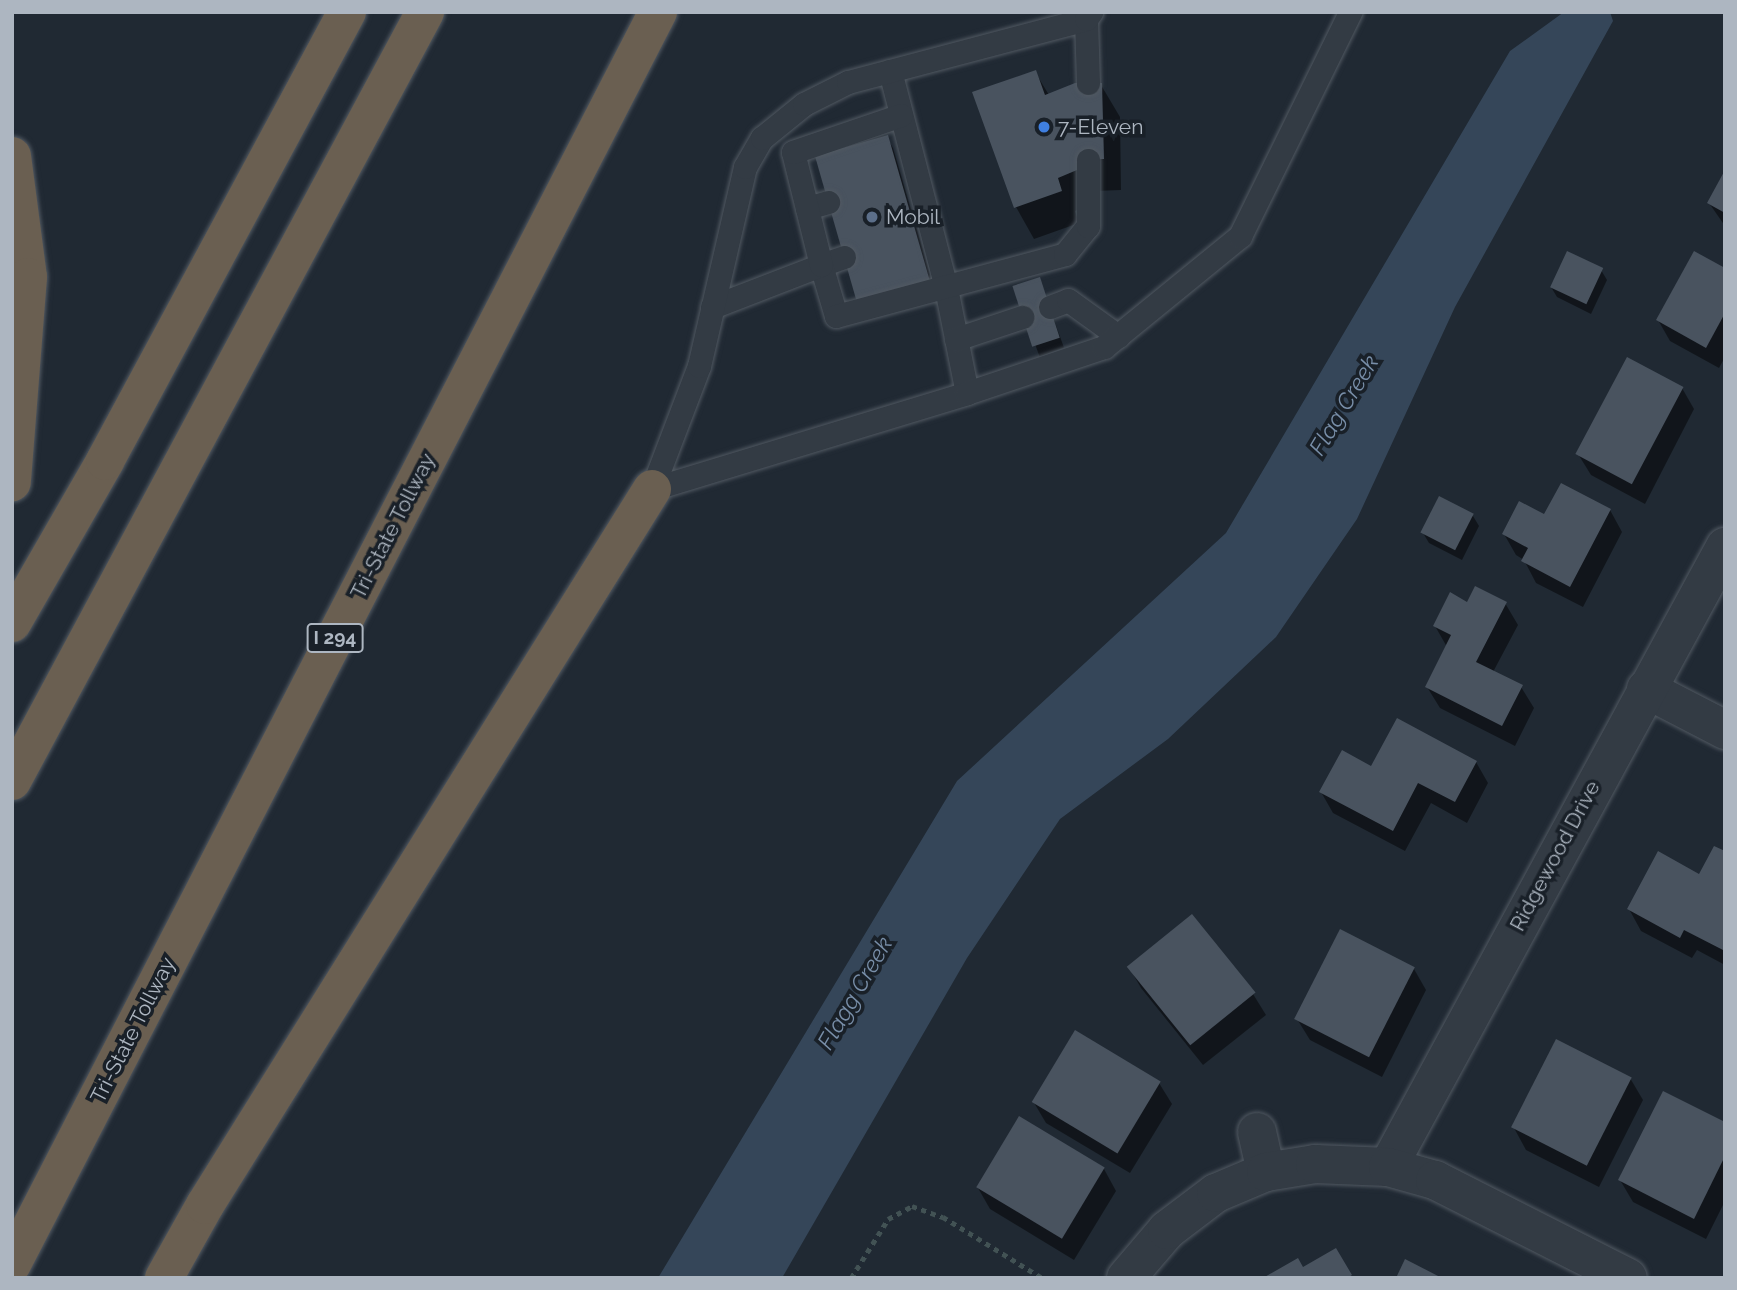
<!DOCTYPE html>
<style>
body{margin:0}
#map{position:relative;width:1737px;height:1290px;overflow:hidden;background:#202933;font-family:Raleway,sans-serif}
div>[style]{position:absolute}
.water>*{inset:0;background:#354659}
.shadow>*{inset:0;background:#0007;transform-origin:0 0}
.building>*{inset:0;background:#49535f;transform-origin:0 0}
.path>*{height:4.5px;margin-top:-2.25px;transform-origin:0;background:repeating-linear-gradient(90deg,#425254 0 5px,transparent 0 10px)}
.roads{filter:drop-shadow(0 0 2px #515962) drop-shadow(0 0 2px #515962)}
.lane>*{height:23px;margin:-11.5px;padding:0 11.5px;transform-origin:11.5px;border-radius:11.5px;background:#333b44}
.street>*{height:38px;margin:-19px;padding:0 19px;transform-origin:19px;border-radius:19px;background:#333b44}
.highway>*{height:38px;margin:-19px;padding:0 19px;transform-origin:19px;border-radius:19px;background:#6a5f51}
.dots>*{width:19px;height:19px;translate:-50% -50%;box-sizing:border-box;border:4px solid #192028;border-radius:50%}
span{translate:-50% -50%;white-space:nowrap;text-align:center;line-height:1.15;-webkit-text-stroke:7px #192028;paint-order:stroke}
.shield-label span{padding:2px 5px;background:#192028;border:2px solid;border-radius:5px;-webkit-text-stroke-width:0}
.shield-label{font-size:19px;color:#adb6c1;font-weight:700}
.poi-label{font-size:21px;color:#adb6c1}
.left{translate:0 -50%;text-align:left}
.street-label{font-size:21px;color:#adb6c1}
.water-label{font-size:23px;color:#788ea8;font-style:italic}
.frame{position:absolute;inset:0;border:14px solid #adb6c1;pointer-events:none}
</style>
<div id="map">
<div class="water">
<div style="clip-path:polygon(1564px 12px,1610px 12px,1613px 21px,1455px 307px,1357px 519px,1276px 637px,1168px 739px,1060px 819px,967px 958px,782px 1278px,658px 1278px,957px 781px,1226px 533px,1510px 51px)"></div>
</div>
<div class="shadow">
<div style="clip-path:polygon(1035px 72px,1049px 95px,1101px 85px,1120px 117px,1121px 190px,1095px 191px,1094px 202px,1075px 211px,1079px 223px,1034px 239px,1016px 207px)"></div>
<div style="clip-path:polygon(887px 138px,893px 148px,935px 291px,865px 312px)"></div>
<div style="clip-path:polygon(1725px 173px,1725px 226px,1709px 203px)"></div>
<div style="clip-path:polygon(1601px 270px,1607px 280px,1591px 314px,1557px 297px,1551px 287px)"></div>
<div style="clip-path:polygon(1725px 270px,1725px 357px,1719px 368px,1670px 341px,1658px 320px)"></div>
<div style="left:1039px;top:279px;width:73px;height:26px;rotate:70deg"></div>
<div style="clip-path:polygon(1682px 388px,1694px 409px,1645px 504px,1591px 475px,1578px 454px)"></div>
<div style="clip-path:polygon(1610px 510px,1622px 532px,1583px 607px,1536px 583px,1524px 560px,1516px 555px,1504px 534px,1545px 516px)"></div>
<div style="clip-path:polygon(1473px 516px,1479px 526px,1462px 560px,1429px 543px,1423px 533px)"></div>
<div style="clip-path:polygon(1505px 603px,1518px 625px,1493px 672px,1521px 687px,1534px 708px,1515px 746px,1440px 708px,1427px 687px,1447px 647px,1435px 626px,1468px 604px)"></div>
<div style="clip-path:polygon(1476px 762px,1488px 783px,1467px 823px,1431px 803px,1405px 851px,1333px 813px,1321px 792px,1372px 768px)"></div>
<div style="clip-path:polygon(1725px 853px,1725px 965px,1697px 950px,1692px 958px,1641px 931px,1629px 909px,1700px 876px)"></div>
<div style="clip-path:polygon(1129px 967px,1253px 994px,1266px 1015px,1203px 1065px,1141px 988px)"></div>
<div style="clip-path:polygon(1414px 969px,1426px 990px,1382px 1077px,1310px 1040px,1297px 1019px)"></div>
<div style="clip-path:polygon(1630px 1078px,1643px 1100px,1599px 1187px,1526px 1150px,1514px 1128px)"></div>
<div style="clip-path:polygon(1159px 1083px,1172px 1104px,1130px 1173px,1046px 1123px,1033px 1101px)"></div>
<div style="clip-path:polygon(1725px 1123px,1725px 1201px,1706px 1239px,1633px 1202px,1620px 1180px)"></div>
<div style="clip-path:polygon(1104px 1169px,1116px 1191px,1074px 1260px,990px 1209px,978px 1188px)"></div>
</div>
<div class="building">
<div style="clip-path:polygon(1036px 70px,1045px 95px,1075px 83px,1102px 83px,1104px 159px,1077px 160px,1077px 170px,1058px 178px,1062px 191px,1014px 208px,972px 92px)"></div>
<div style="left:888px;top:135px;width:152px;height:76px;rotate:74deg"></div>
<div style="clip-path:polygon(1725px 170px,1725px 213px,1707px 203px)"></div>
<div style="left:1567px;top:251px;width:40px;height:40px;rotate:25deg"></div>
<div style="clip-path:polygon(1694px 251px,1725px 268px,1725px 313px,1706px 348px,1656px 320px)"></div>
<div style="left:1040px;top:277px;width:64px;height:29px;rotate:72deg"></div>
<div style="left:1627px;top:357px;width:64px;height:110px;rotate:28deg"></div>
<div style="clip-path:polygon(1561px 483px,1611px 509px,1570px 587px,1521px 561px,1528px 548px,1502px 534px,1519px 501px,1544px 514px)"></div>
<div style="left:1439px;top:496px;width:39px;height:41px;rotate:27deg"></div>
<div style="clip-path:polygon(1475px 586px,1507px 602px,1476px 662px,1523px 685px,1502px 726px,1425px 687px,1451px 635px,1433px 626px,1450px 592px,1467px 602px)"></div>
<div style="clip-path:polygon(1397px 718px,1477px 761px,1455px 802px,1418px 783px,1393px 831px,1319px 792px,1342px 750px,1371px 766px)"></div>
<div style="clip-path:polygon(1714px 846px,1725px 851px,1723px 950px,1684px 930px,1680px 938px,1627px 909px,1658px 851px,1699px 874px)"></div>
<div style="left:1192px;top:914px;width:101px;height:84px;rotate:51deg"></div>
<div style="left:1340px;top:929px;width:84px;height:101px;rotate:27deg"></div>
<div style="left:1075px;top:1030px;width:100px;height:84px;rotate:31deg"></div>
<div style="left:1556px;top:1039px;width:85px;height:99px;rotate:27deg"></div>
<div style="clip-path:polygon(1663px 1091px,1725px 1122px,1725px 1156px,1694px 1219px,1618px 1180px)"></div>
<div style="left:1019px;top:1116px;width:100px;height:83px;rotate:31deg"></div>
<div style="clip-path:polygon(1336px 1248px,1352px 1275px,1347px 1278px,1263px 1278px,1298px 1258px,1303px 1267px)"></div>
<div style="clip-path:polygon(1405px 1259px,1442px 1278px,1396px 1278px)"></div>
</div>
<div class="path">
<div style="left:851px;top:1278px;width:70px;rotate:-57.9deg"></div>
<div style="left:888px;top:1219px;width:27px;rotate:-28deg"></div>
<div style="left:912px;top:1206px;width:33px;rotate:20deg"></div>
<div style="left:943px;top:1217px;width:116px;rotate:31.6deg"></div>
</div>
<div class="roads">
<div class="lane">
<div style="left:1086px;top:19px;width:64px;rotate:88.2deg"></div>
<div style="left:890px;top:71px;width:224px;rotate:75.5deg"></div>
<div style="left:946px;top:288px;width:107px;rotate:78.7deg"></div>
<div style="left:807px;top:208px;width:22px;rotate:-16deg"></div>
<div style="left:844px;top:257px;width:24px;rotate:161deg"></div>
<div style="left:821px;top:265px;width:53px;rotate:73.6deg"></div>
<div style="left:836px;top:316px;width:237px;rotate:-15.1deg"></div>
<div style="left:1065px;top:254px;width:36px;rotate:-51deg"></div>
<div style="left:1088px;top:226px;width:66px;rotate:-90deg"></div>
<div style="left:712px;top:307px;width:117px;rotate:-21.1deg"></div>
<div style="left:821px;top:265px;width:116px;rotate:-103.9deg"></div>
<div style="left:793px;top:152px;width:114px;rotate:-18.9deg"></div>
<div style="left:1050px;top:307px;width:19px;rotate:-21deg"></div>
<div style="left:1068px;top:300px;width:62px;rotate:35.8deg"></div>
<div style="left:956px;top:339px;width:70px;rotate:-18.4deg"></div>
<div style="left:652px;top:489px;width:329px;rotate:-16.9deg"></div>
<div style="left:967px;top:393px;width:145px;rotate:-18.6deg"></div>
<div style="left:1104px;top:347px;width:176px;rotate:-39.2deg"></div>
<div style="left:1240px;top:236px;width:250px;rotate:-63.8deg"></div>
<div style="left:652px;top:489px;width:132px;rotate:-69.1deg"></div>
<div style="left:699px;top:366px;width:204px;rotate:-77deg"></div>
<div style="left:745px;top:167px;width:34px;rotate:-60deg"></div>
<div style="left:762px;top:138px;width:54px;rotate:-39deg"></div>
<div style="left:804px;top:104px;width:49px;rotate:-26.6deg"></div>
<div style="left:848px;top:82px;width:246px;rotate:-14.8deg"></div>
<div style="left:1086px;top:19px;width:9px;rotate:-54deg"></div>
</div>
<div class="street">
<div style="left:1646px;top:689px;width:89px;rotate:27.4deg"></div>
<div style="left:1257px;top:1132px;width:41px;rotate:77.3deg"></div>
<div style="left:1388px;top:1167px;width:706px;rotate:-61.47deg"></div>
<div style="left:1126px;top:1278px;width:63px;rotate:-49.5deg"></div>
<div style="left:1167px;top:1230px;width:61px;rotate:-37.1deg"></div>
<div style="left:1216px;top:1193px;width:54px;rotate:-22.8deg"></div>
<div style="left:1266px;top:1172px;width:50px;rotate:-9.3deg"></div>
<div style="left:1315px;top:1164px;width:73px;rotate:2.4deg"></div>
<div style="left:1388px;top:1167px;width:49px;rotate:15.5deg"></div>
<div style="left:1435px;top:1180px;width:216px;rotate:26.9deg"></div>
</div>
<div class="highway">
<div style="left:12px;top:156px;width:122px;rotate:82.5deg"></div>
<div style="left:28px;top:277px;width:206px;rotate:94.5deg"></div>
<div style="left:12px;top:623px;width:187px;rotate:-60.1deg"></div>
<div style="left:105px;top:461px;width:510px;rotate:-61.68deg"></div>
<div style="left:12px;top:781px;width:873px;rotate:-61.76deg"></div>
<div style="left:12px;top:1264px;width:1409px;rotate:-62.71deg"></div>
<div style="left:164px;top:1278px;width:84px;rotate:-60.7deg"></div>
<div style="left:205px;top:1205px;width:844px;rotate:-58.02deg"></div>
</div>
</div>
<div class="dots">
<div style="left:1044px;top:127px;background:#3f7fe0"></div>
<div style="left:872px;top:217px;background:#5c6f8a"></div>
</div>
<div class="shield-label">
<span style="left:335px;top:638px">I 294</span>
</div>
<div class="poi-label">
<span class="left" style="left:1058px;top:127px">7-Eleven</span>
<span class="left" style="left:886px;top:217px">Mobil</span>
</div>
<div class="street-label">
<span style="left:393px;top:526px;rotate:-63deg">Tri-State Tollway</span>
<span style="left:1555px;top:856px;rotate:-62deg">Ridgewood Drive</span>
<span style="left:133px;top:1030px;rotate:-63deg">Tri-State Tollway</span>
</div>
<div class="water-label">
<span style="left:1344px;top:405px;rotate:-59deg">Flag Creek</span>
<span style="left:855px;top:993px;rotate:-60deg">Flagg Creek</span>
</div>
<div class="frame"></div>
</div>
